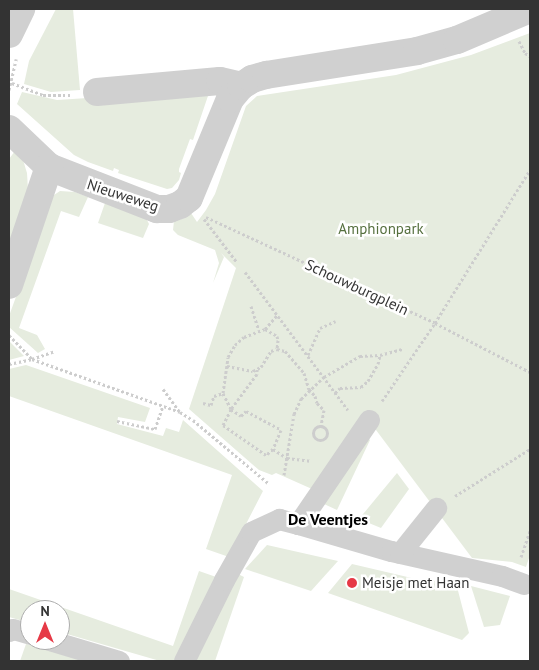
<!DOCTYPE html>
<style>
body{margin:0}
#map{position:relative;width:539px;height:670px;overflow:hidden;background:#fff;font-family:"PT Sans",sans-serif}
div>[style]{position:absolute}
.green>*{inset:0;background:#e6ecdf}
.path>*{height:3px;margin-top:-1.5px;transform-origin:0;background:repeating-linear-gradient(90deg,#cdcdcd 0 2.5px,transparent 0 5px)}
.path>.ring{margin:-1.5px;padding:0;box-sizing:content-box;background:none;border:3px solid #cdcdcd;border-radius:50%}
.pedestrian>*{height:21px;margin:-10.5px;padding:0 10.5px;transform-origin:10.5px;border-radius:10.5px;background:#d0d0d0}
.minor>*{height:28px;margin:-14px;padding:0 14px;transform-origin:14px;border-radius:14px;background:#d0d0d0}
.tertiary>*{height:28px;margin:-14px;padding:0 14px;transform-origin:14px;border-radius:14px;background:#d0d0d0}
.dots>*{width:14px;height:14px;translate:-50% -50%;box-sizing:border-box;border:2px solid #fff;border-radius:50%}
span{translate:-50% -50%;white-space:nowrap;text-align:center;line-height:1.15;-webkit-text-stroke:5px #fff;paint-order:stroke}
.street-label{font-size:15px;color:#333}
.park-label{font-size:15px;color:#56703f}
.poi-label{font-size:15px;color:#333}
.left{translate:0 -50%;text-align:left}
.neighbourhood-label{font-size:16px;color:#000;font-weight:700}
.frame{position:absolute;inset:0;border:10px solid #333;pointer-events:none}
.north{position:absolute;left:20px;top:600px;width:50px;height:50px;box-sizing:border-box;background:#fff;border:1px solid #adadad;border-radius:50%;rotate:0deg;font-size:14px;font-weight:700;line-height:20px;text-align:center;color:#333}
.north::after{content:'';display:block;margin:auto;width:18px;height:22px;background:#e63946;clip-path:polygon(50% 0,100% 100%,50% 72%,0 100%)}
</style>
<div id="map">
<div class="green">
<div style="clip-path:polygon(56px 9px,73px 9px,80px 90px,51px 92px,24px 84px,29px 61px)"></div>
<div style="clip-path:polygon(530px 33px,530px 555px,526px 567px,512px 562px,472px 558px,373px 426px,312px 489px,276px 473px,272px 475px,259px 470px,189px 409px,236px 268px,221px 253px,224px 257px,213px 283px,219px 263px,215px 250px,178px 235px,173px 230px,174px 221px,185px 218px,191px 213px,197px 222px,206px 210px,215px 194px,246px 106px,257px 96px,396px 75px,471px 55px)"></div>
<div style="clip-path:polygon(210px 90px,193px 140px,190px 139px,179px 169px,179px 172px,181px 173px,179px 180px,172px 188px,167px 189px,118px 173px,119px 170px,114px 168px,113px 171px,88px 162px,74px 155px,17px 104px,22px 92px,57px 100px)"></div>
<div style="clip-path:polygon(15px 151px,23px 160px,27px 173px,28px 190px,9px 246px,9px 159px)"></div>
<div style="clip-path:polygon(60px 191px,75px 192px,88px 197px,79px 217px,61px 211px,19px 328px,37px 335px,45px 349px,38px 353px,9px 327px,9px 316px,51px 201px,54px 195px)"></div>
<div style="clip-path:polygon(105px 203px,146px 218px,149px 224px,143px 238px,98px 223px)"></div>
<div style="clip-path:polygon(9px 341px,24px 356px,9px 360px)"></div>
<div style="clip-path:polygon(26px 365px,150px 408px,145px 422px,118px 417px,117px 424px,163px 436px,166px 428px,179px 432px,183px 420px,263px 491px,229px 557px,206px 549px,232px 475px,9px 396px,9px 369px)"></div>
<div style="clip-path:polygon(368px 438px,370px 440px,337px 510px,324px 504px)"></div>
<div style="clip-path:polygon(397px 473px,409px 489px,381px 528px,359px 519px)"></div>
<div style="clip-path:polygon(267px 545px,338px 561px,311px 591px,245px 569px)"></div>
<div style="clip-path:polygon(352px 564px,416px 579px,456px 583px,469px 633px,462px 640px,328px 593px)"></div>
<div style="clip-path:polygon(199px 571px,219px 578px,175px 661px,160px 661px,60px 632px,60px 610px,30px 610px,30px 623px,9px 617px,9px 589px,173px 646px)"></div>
<div style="clip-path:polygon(238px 574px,244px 577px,215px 661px,193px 661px)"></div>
<div style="clip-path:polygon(471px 586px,510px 596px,500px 625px,484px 627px)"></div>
<div style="clip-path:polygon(26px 644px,75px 654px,95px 661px,20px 661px)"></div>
</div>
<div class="path">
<div style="left:519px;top:41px;width:13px;rotate:63deg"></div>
<div style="left:525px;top:53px;width:6px;rotate:31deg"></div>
<div style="left:12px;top:83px;width:33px;rotate:21deg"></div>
<div style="left:43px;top:95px;width:28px"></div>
<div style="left:9px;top:90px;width:32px;rotate:-77deg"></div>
<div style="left:206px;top:217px;width:252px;rotate:24.8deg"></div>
<div style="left:435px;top:323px;width:107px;rotate:27.3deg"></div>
<div style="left:204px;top:219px;width:53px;rotate:52.7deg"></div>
<div style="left:245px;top:272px;width:172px;rotate:53.3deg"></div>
<div style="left:251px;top:306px;width:25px;rotate:72deg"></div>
<div style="left:265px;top:329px;width:18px;rotate:-49deg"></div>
<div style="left:9px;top:335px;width:33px;rotate:46deg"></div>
<div style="left:32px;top:359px;width:24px;rotate:-19deg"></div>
<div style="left:308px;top:355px;width:30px;rotate:-66deg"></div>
<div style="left:320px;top:328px;width:17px;rotate:-24deg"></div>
<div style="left:9px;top:364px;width:24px;rotate:-12deg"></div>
<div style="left:32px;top:359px;width:157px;rotate:19.7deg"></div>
<div style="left:180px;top:412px;width:15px;rotate:32deg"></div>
<div style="left:193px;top:420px;width:98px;rotate:40deg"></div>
<div style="left:227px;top:366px;width:26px;rotate:11deg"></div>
<div style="left:253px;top:371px;width:9px;rotate:-27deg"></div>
<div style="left:261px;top:367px;width:19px;rotate:-58deg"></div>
<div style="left:271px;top:351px;width:6px;rotate:-18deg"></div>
<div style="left:277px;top:349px;width:8px;rotate:14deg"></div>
<div style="left:285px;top:351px;width:29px;rotate:49deg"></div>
<div style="left:304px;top:373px;width:17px;rotate:73deg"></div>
<div style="left:309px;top:389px;width:9px;rotate:49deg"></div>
<div style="left:315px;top:396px;width:7px;rotate:74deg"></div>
<div style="left:317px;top:403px;width:10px;rotate:45deg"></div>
<div style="left:324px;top:410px;width:16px;rotate:101deg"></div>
<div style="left:257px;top:369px;width:5px;rotate:90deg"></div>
<div style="left:257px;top:374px;width:44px;rotate:126.6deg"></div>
<div style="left:231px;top:409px;width:12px;rotate:35deg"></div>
<div style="left:241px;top:416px;width:7px;rotate:-45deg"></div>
<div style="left:246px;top:411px;width:40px;rotate:28deg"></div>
<div style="left:281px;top:430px;width:21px;rotate:113deg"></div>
<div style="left:273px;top:449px;width:17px;rotate:33deg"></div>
<div style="left:287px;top:458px;width:25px;rotate:7deg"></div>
<div style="left:163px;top:389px;width:29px;rotate:54deg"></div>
<div style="left:335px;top:393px;width:7px;rotate:-45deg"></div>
<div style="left:340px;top:388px;width:21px;rotate:-3deg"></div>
<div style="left:361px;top:387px;width:9px;rotate:-41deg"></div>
<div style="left:368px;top:381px;width:20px;rotate:-60deg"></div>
<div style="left:378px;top:364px;width:9px;rotate:-77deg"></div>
<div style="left:382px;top:401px;width:94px;rotate:-55.8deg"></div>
<div style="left:435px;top:323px;width:180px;rotate:-58.2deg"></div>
<div style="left:203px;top:403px;width:8px;rotate:14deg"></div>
<div style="left:211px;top:405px;width:9px;rotate:-72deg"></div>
<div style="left:214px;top:396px;width:9px;rotate:-18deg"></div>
<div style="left:117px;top:421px;width:39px;rotate:12deg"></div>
<div style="left:155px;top:429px;width:24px;rotate:-71deg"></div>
<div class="ring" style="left:313px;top:426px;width:11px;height:11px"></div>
<div style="left:273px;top:449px;width:9px;rotate:139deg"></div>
<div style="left:266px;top:455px;width:52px;rotate:-145.1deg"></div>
<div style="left:223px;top:425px;width:18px;rotate:-63deg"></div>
<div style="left:231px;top:409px;width:18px;rotate:-117deg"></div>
<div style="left:223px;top:393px;width:36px;rotate:-82deg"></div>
<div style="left:228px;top:357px;width:14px;rotate:-60deg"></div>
<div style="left:235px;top:345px;width:12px;rotate:-42deg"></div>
<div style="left:244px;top:337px;width:22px;rotate:-21deg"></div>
<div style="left:265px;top:329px;width:14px;rotate:30deg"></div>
<div style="left:277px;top:336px;width:4px;rotate:76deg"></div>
<div style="left:278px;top:340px;width:9px;rotate:96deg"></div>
<div style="left:284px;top:475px;width:62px;rotate:-80.7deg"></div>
<div style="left:294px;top:414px;width:17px;rotate:-65deg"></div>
<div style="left:301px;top:399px;width:32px;rotate:-44deg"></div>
<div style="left:324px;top:377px;width:42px;rotate:-30.3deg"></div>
<div style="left:360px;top:356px;width:20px;rotate:-3deg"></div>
<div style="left:380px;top:355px;width:23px;rotate:-15deg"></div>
<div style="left:455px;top:496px;width:89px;rotate:-32.1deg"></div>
<div style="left:521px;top:557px;width:28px;rotate:-71deg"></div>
</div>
<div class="pedestrian">
<div style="left:298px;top:524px;width:97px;rotate:16.2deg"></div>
<div style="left:391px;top:551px;width:114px;rotate:12.7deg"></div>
<div style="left:502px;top:576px;width:23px;rotate:20deg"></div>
<div style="left:400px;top:553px;width:58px;rotate:-51.3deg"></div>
<div style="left:9px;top:631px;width:4px;rotate:-27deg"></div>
<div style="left:13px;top:629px;width:18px;rotate:16deg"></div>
<div style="left:49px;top:640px;width:73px;rotate:16.7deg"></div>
<div style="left:184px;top:661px;width:90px;rotate:-63.7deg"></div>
<div style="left:224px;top:580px;width:55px;rotate:-60.6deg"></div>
<div style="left:251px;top:532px;width:31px;rotate:-25deg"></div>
<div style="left:279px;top:519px;width:20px;rotate:15deg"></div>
<div style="left:298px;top:524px;width:126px;rotate:-55.7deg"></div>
</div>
<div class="minor">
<div style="left:97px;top:92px;width:123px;rotate:-5.1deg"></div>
<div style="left:220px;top:81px;width:22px;rotate:13deg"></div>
<div style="left:9px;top:129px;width:55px;rotate:43.5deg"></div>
<div style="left:49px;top:167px;width:116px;rotate:21.3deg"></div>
<div style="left:157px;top:209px;width:12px"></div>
<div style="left:169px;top:209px;width:12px;rotate:-20deg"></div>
<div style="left:180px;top:205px;width:11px;rotate:-38deg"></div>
<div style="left:189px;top:198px;width:107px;rotate:-67.5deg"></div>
<div style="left:230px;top:99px;width:17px;rotate:-50deg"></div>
<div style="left:241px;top:86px;width:13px;rotate:-32deg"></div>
<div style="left:252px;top:79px;width:15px;rotate:-16deg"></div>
<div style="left:266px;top:75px;width:153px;rotate:-9deg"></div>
<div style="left:417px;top:51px;width:41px;rotate:-15.4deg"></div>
<div style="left:457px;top:40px;width:79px;rotate:-23deg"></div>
<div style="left:9px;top:285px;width:125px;rotate:-71.3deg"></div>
</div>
<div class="tertiary">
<div style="left:9px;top:34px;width:28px;rotate:-64deg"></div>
</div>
<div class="dots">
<div style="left:352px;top:583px;background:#e63946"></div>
</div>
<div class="street-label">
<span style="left:123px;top:195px;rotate:18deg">Nieuweweg</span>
<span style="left:357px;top:287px;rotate:25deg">Schouwburgplein</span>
</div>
<div class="park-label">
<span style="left:381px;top:229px">Amphionpark</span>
</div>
<div class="poi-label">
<span class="left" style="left:362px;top:583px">Meisje met Haan</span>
</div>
<div class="neighbourhood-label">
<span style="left:328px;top:519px">De Veentjes</span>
</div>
<div class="frame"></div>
<div class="north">N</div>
</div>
